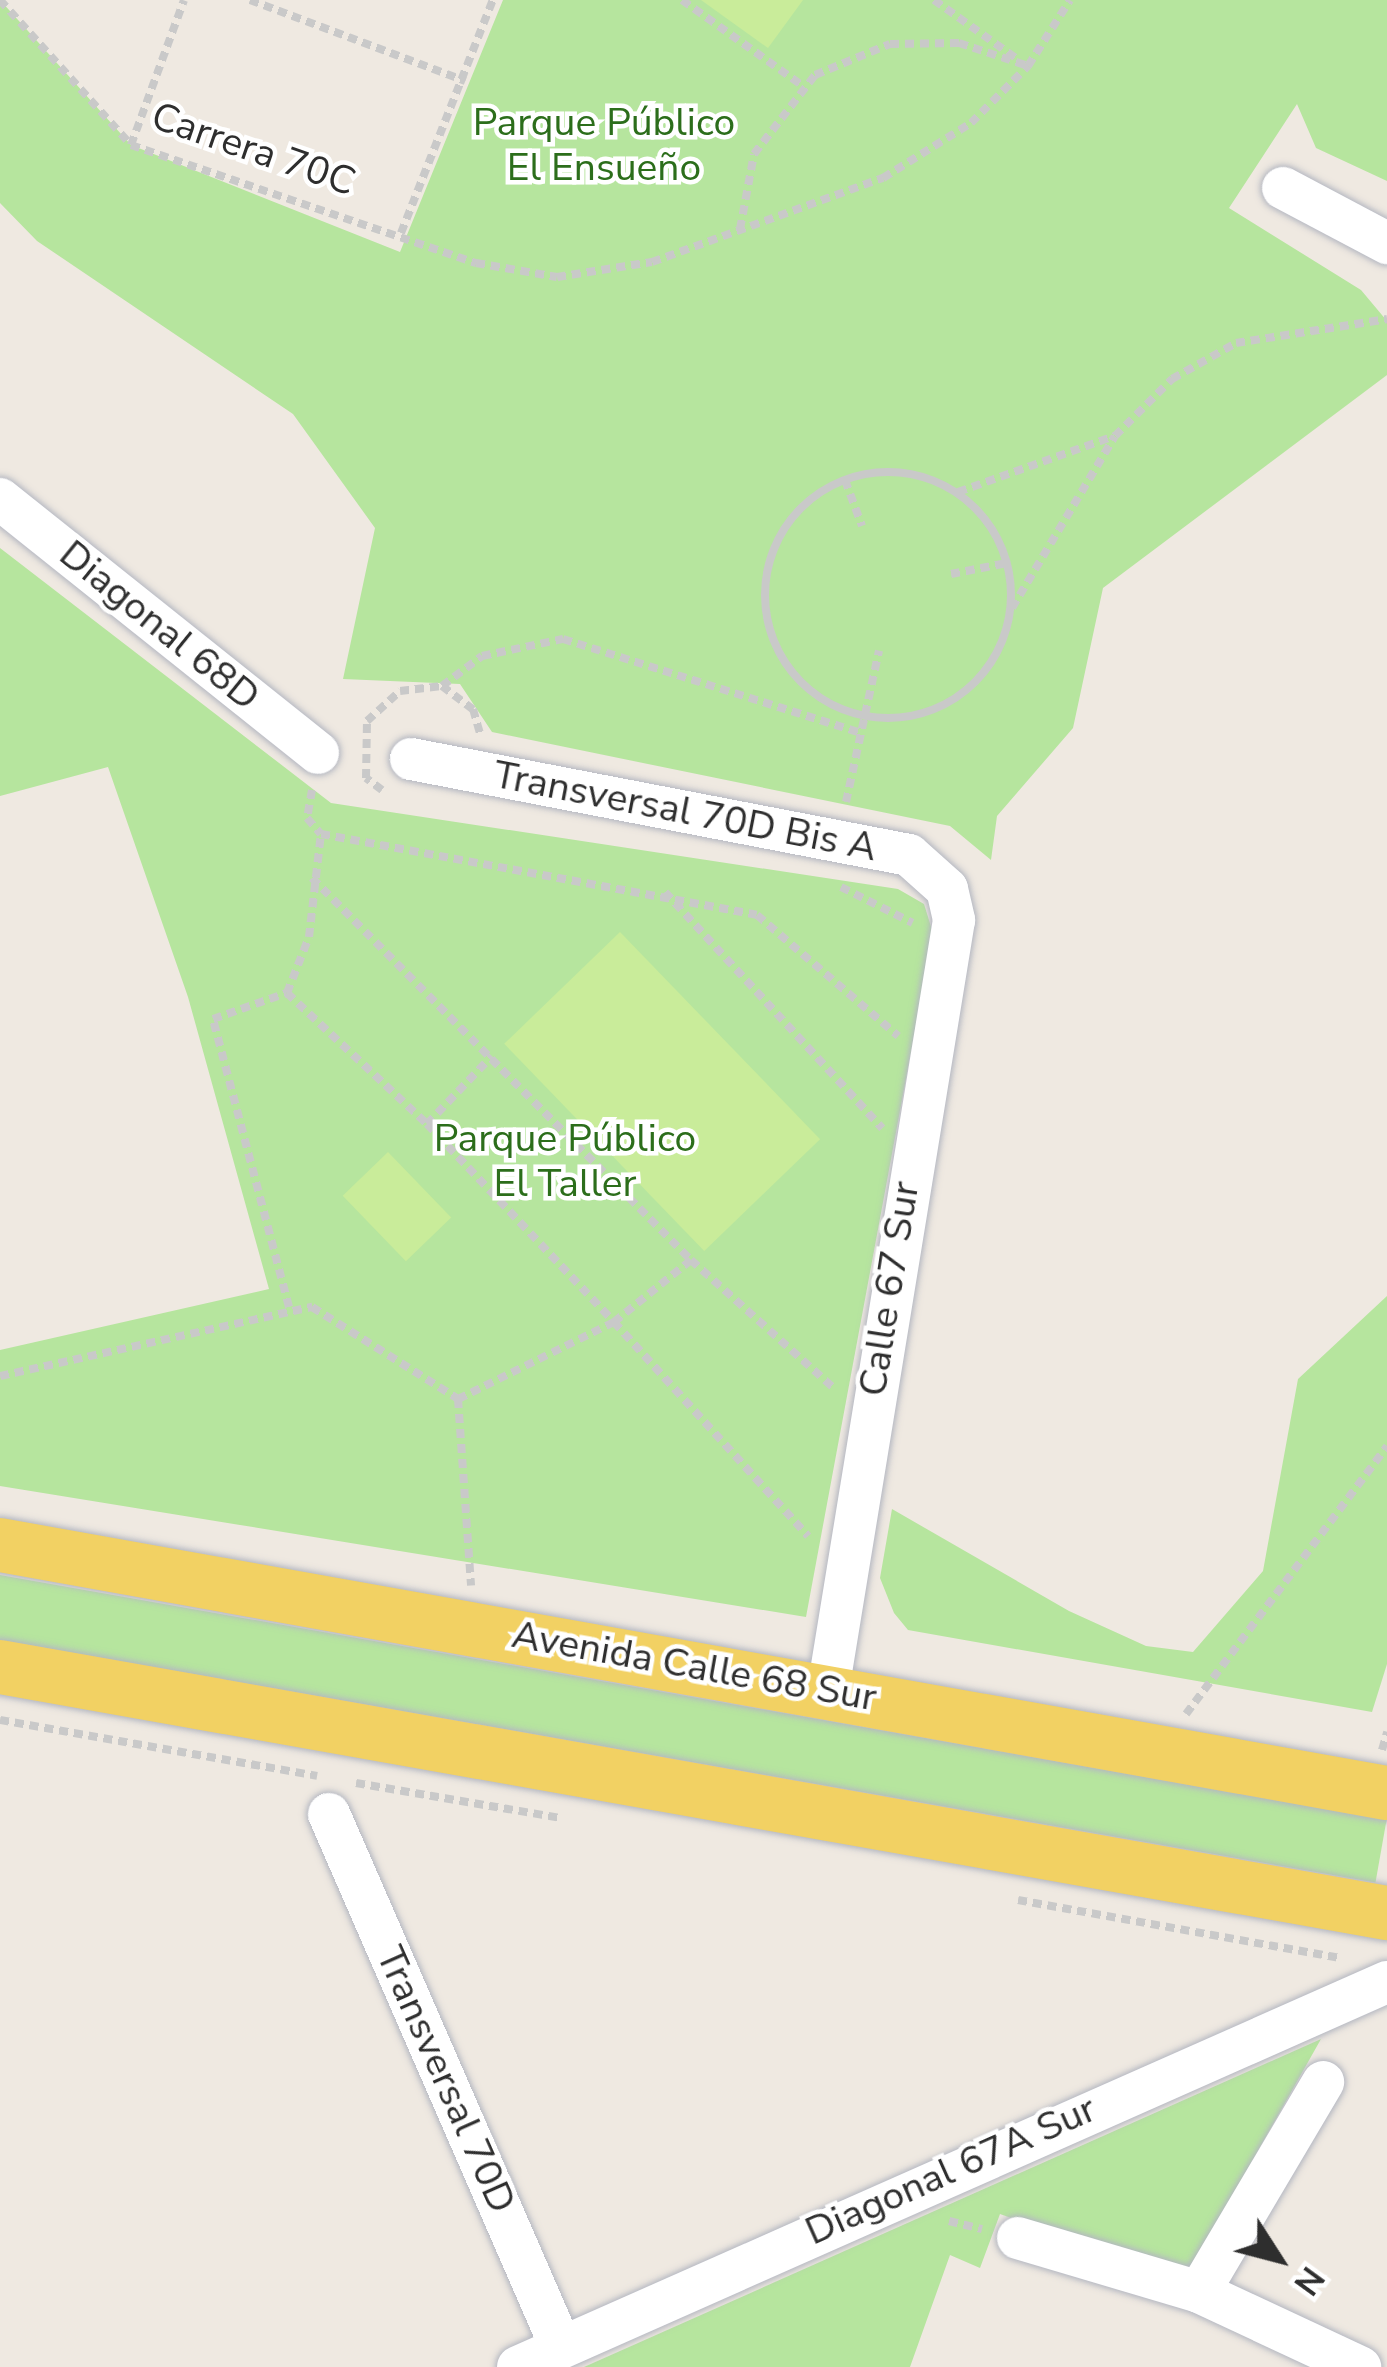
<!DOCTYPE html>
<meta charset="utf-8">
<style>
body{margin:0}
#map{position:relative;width:1387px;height:2367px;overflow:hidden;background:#efe9e1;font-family:"Nunito Sans",sans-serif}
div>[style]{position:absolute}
.green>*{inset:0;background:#b6e59e;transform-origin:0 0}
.pitch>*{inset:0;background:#c9ec9a;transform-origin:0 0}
.path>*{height:8px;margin-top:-4px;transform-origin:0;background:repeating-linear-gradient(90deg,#c9c9c9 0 9px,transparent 0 15px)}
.path>.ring{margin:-4px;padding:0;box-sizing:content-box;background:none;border:8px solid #c9c9c9;border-radius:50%}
.roads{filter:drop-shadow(0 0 3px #b4b7c1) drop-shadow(0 0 3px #b4b7c1)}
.minor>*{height:42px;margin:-21px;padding:0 21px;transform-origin:21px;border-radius:21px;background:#fff}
.major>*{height:54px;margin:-27px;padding:0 27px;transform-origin:27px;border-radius:27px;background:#f2d163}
span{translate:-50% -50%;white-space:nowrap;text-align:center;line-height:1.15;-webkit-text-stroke:9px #fff;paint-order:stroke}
.park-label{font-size:39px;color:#2c6e1b}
.street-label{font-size:39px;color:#2e2e2e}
.north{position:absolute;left:1219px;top:2199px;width:120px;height:120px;-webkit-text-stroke:9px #fff;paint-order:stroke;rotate:126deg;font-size:33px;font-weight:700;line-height:48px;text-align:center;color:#2e2e2e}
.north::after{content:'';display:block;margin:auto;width:42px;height:54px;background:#2e2e2e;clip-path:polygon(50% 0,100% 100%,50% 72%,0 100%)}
</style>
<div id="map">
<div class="green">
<div style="clip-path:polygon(0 0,131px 145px,400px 252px,503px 0,1387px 0,1387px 181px,1316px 148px,1297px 104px,1229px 208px,1361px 290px,1387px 321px,1387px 375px,1103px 588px,1073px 728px,997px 816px,991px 860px,950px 826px,492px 732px,460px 684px,343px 679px,375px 528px,293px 414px,37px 241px,0 203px)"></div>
<div style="clip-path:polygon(0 548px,331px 803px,898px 889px,924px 904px,933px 933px,806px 1617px,0 1486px,0 1350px,269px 1289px,188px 997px,108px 767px,0 796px)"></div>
<div style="clip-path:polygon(1387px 1296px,1387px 1664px,1372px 1712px,908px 1630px,894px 1613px,880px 1578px,892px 1509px,1069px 1611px,1146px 1646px,1193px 1652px,1263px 1571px,1298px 1379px)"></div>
<div style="left:0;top:1575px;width:1408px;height:64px;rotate:10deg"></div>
<div style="clip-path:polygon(1321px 2039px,1185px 2280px,1000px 2214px,980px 2268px,950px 2255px,910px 2367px,584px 2367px)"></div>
</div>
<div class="pitch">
<div style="clip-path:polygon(701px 0,803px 0,768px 48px)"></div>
<div style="left:620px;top:932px;width:288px;height:161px;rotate:46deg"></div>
<div style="left:388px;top:1152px;width:91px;height:63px;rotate:46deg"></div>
</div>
<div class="path">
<div style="left:0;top:0;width:195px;rotate:47.9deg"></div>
<div style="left:131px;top:145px;width:365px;rotate:18.9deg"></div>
<div style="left:476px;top:263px;width:82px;rotate:9.8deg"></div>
<div style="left:557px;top:277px;width:96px;rotate:-9deg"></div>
<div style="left:652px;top:262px;width:246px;rotate:-20deg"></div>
<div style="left:883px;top:178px;width:104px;rotate:-32deg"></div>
<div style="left:971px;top:123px;width:81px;rotate:-45deg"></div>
<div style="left:1028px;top:66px;width:78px;rotate:-57.5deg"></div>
<div style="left:250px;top:0;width:230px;rotate:20.6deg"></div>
<div style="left:682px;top:0;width:148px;rotate:35.4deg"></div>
<div style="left:934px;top:0;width:102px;rotate:35.4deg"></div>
<div style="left:131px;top:145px;width:154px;rotate:-69.9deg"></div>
<div style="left:740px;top:229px;width:76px;rotate:-79.4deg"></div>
<div style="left:754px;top:154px;width:100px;rotate:-52.3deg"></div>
<div style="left:815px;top:75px;width:81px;rotate:-22.5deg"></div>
<div style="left:890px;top:44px;width:69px;rotate:-0.8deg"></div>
<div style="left:959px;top:43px;width:73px;rotate:18.4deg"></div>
<div style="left:401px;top:233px;width:251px;rotate:-68.5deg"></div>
<div class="ring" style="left:765px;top:472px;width:238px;height:238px"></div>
<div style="left:845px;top:480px;width:49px;rotate:69.7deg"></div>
<div style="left:958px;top:492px;width:166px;rotate:-19.7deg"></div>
<div style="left:951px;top:574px;width:57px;rotate:-11.1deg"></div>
<div style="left:1012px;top:608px;width:200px;rotate:-59.1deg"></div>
<div style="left:1115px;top:436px;width:81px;rotate:-45deg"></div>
<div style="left:1172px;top:379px;width:73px;rotate:-29.4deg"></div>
<div style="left:1236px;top:343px;width:153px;rotate:-9deg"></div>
<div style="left:442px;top:686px;width:39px;rotate:37deg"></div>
<div style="left:473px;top:709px;width:26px;rotate:74deg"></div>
<div style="left:312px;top:790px;width:28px;rotate:100deg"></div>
<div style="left:307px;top:818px;width:21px;rotate:49deg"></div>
<div style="left:321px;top:834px;width:443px;rotate:10.5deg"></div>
<div style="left:757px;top:915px;width:186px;rotate:40.6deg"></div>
<div style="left:382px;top:790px;width:20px;rotate:-143deg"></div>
<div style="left:366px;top:778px;width:57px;rotate:-89deg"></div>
<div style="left:367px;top:721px;width:45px;rotate:-42.3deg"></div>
<div style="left:400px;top:691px;width:42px;rotate:-6.8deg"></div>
<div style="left:442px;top:686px;width:50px;rotate:-36.9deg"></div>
<div style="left:482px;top:656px;width:83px;rotate:-11.9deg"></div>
<div style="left:563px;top:639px;width:313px;rotate:17.5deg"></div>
<div style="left:846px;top:802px;width:155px;rotate:-77.7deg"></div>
<div style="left:312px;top:878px;width:538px;rotate:45.23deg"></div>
<div style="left:691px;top:1260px;width:99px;rotate:141.2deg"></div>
<div style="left:614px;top:1322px;width:289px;rotate:47.8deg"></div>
<div style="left:841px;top:887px;width:80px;rotate:26.6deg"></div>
<div style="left:665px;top:892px;width:321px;rotate:47.4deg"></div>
<div style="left:287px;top:993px;width:192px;rotate:43.1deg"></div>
<div style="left:427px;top:1124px;width:94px;rotate:-46.3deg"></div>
<div style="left:427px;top:1124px;width:272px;rotate:46.6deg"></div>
<div style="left:614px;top:1322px;width:174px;rotate:153.7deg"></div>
<div style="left:458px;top:1399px;width:187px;rotate:86deg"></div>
<div style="left:691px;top:1260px;width:193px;rotate:41.9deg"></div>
<div style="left:289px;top:1307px;width:298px;rotate:-104.8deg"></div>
<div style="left:213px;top:1019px;width:78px;rotate:-19.4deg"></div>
<div style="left:287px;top:993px;width:60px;rotate:-68.6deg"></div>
<div style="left:309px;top:937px;width:104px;rotate:-83.4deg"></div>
<div style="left:0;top:1376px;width:320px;rotate:-12.5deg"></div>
<div style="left:312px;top:1307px;width:173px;rotate:32.2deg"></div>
<div style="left:1186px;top:1714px;width:335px;rotate:-53.1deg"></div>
<div style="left:0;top:1720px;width:322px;rotate:10deg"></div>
<div style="left:1382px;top:1750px;width:19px;rotate:-74deg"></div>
<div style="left:356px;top:1783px;width:207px;rotate:9.7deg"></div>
<div style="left:1018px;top:1900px;width:326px;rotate:10.2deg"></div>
<div style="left:949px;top:2221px;width:34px;rotate:14deg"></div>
</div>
<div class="roads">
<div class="minor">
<div style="left:1283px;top:188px;width:118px;rotate:27.9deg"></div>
<div style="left:0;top:499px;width:407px;rotate:38.6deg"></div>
<div style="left:411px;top:759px;width:507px;rotate:10.91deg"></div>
<div style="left:909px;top:855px;width:51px;rotate:41.8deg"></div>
<div style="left:947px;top:889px;width:32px;rotate:77deg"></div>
<div style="left:954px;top:920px;width:780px;rotate:99.29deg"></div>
<div style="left:329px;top:1814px;width:581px;rotate:66.48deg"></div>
<div style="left:1018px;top:2238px;width:189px;rotate:16.6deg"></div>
<div style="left:1199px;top:2292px;width:178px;rotate:25deg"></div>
<div style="left:1199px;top:2292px;width:244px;rotate:-59.4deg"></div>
<div style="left:518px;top:2367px;width:950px;rotate:-23.9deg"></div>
</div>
<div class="major">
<div style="left:0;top:1545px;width:1409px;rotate:10.14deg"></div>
<div style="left:0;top:1667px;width:1409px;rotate:10.06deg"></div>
</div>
</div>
<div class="park-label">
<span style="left:604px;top:146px">Parque Público<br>El Ensueño</span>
<span style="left:565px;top:1162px">Parque Público<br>El Taller</span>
</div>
<div class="street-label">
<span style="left:253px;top:150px;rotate:19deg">Carrera 70C</span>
<span style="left:159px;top:626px;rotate:39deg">Diagonal 68D</span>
<span style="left:685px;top:812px;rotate:11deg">Transversal 70D Bis A</span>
<span style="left:890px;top:1289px;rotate:-81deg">Calle 67 Sur</span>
<span style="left:694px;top:1667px;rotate:10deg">Avenida Calle 68 Sur</span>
<span style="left:445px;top:2080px;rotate:66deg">Transversal 70D</span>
<span style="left:951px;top:2171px;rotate:-24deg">Diagonal 67A Sur</span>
</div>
<div class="north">N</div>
</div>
